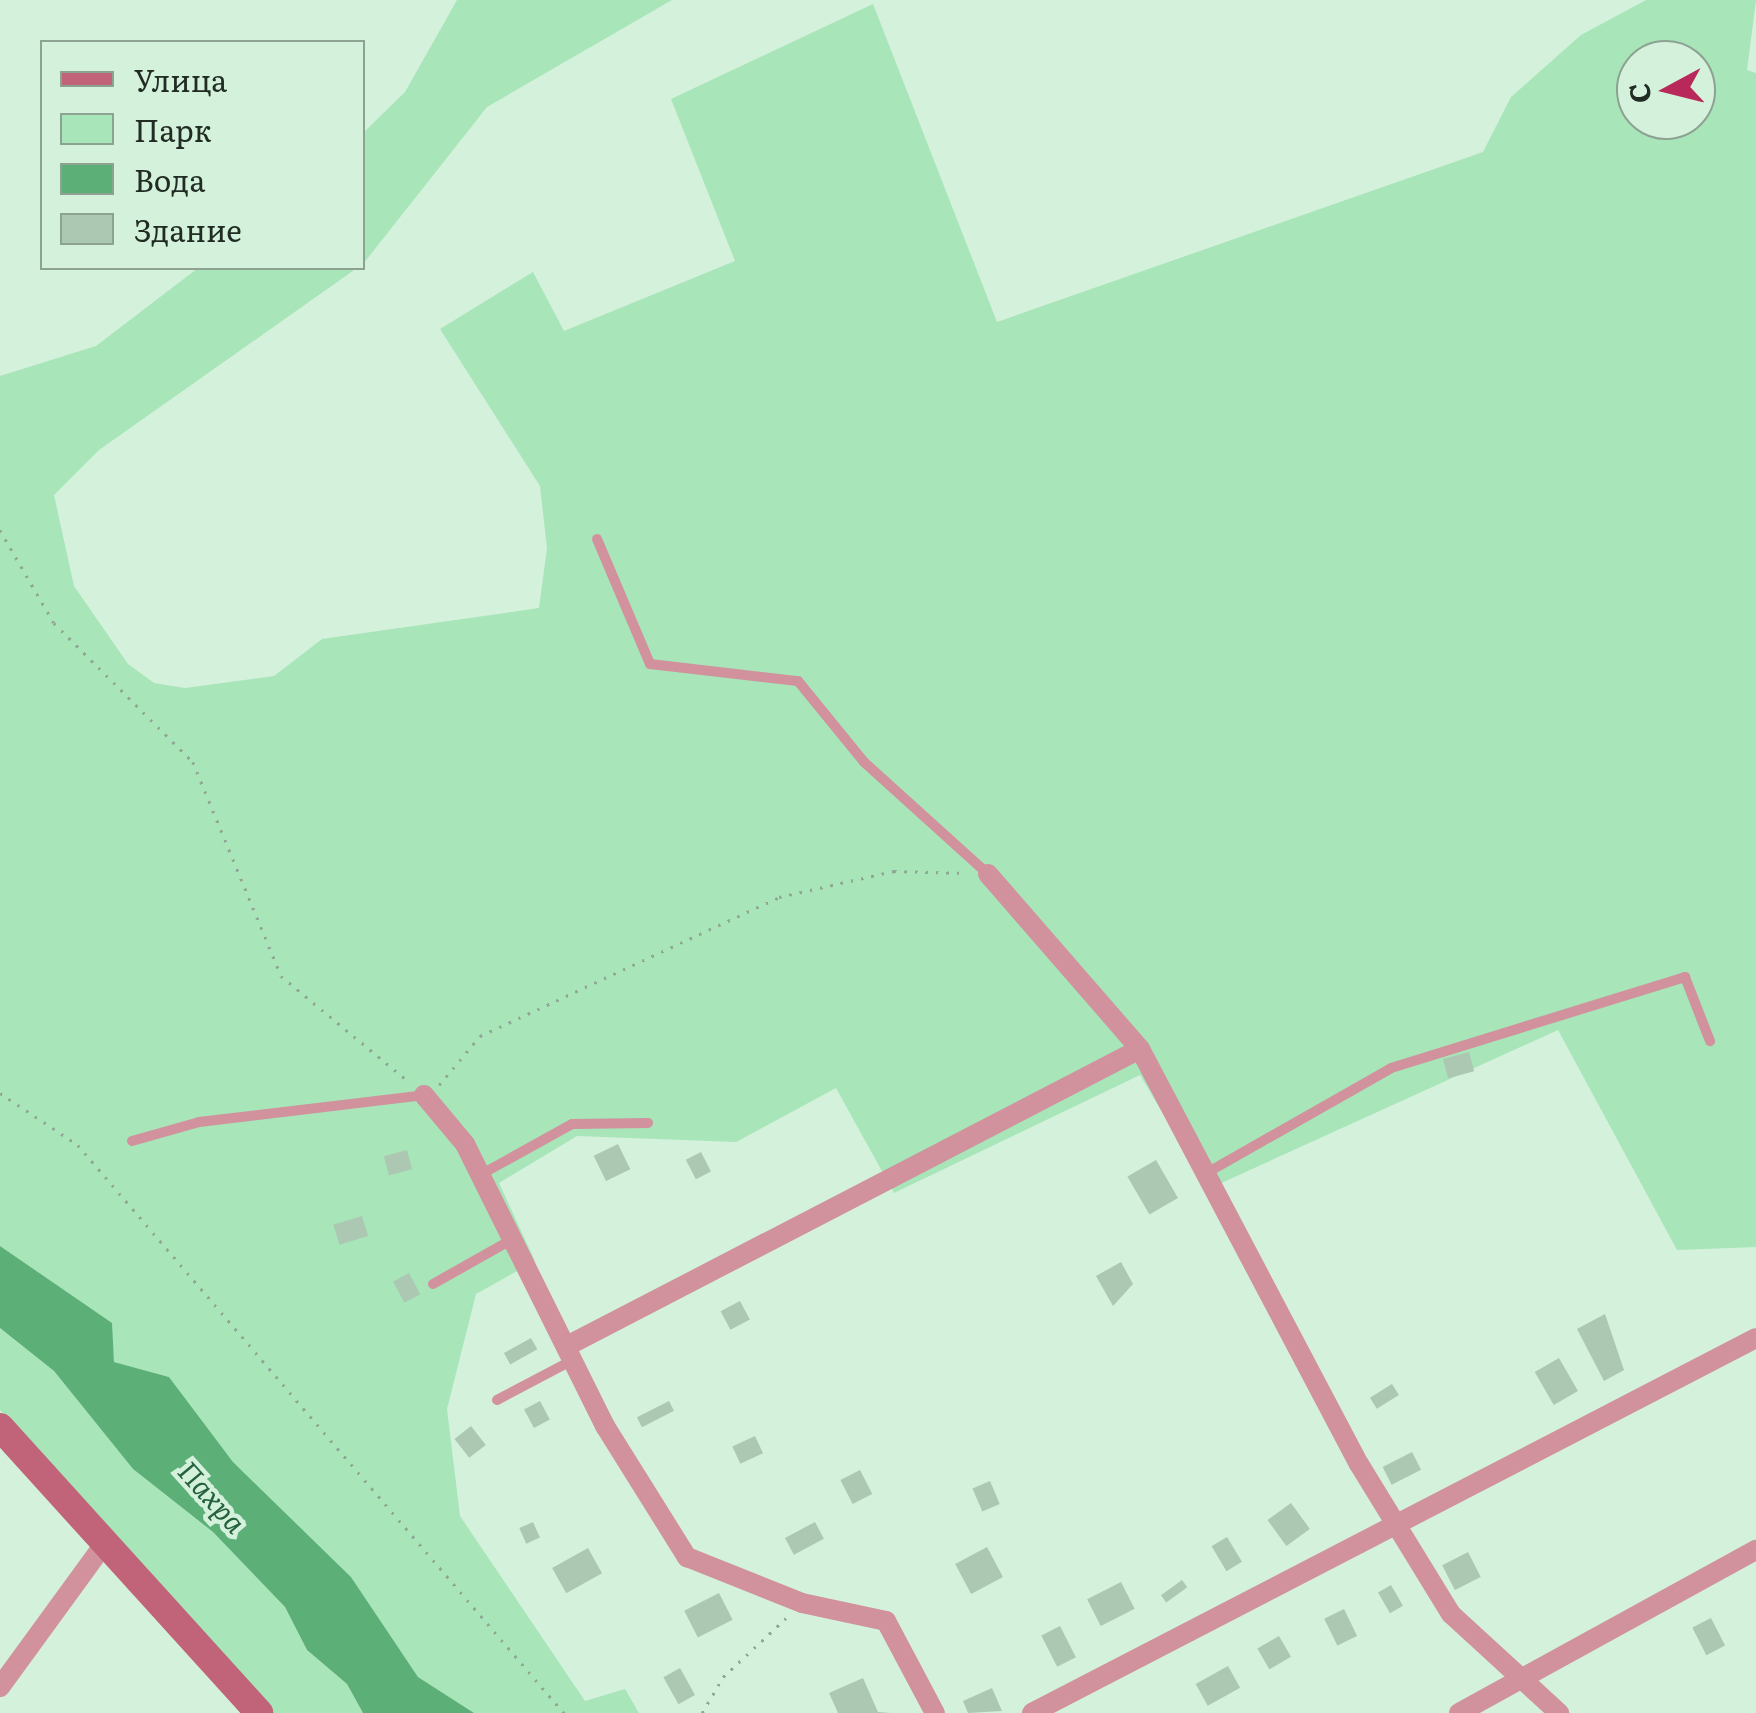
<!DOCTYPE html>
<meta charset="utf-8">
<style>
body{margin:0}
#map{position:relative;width:1756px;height:1713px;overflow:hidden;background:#d4f1db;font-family:Literata,serif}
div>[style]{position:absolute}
.green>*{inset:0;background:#a8e5b9}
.water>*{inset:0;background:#5cb077}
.building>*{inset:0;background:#acc8b3;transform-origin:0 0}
.path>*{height:2.5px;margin-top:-1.25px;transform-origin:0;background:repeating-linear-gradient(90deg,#91a796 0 2.5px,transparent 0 10.5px)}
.lane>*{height:10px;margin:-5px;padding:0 5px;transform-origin:5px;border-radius:5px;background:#d1919d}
.street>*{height:20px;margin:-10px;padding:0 10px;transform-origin:10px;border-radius:10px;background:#d1919d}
.secondary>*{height:28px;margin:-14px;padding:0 14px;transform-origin:14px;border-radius:14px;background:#c16379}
span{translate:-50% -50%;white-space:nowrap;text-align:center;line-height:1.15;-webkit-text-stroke:9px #d4f1db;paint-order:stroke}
.water-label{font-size:28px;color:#25613b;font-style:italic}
.legend{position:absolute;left:40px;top:40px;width:325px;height:230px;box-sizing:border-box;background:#d4f1db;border:2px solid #8ca292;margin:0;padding:12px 18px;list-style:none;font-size:30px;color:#212c24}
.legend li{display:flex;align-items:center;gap:20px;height:50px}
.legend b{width:50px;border:2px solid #8ca292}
.north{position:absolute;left:1616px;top:40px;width:100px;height:100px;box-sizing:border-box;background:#d4f1db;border:2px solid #8ca292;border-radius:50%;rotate:263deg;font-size:28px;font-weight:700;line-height:40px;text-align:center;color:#212c24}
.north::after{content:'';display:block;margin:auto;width:35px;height:45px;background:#b82959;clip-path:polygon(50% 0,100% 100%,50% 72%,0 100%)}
</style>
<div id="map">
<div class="green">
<div style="clip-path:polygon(457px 0,672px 0,487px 107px,363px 264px,363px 133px,405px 92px)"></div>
<div style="clip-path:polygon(evenodd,1646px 0,1756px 0,1747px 70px,1756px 73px,1756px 1247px,1677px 1250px,1558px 1030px,1208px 1189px,1140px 1075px,894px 1193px,836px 1088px,736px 1142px,577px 1136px,499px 1183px,535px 1261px,476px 1294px,447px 1409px,460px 1516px,585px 1701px,625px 1689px,639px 1713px,474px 1713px,418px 1677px,351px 1577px,233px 1462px,169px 1377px,114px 1362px,111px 1323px,0 1246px,0 376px,96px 346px,198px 268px,357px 268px,99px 450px,54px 495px,74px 586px,128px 664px,154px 683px,185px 688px,274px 676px,322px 639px,539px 608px,547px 548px,540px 486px,440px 329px,533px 272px,564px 331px,735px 261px,671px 99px,873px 4px,997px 322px,1483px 152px,1511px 97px,1581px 35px,1646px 0,1636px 60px,1696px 60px,1696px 120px,1636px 120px,1636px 60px)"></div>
<div style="clip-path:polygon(0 1328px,54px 1371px,133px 1469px,213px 1532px,285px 1607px,307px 1650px,347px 1684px,363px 1713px,266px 1713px,0 1410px)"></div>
</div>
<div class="water">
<div style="clip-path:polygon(0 1246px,112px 1323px,114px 1362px,169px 1377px,233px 1462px,351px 1577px,418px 1677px,474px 1713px,363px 1713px,347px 1684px,307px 1650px,285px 1607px,213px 1532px,133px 1469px,54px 1371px,0 1328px)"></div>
</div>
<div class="building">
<div style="left:1469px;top:1052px;width:20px;height:27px;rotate:75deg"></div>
<div style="left:618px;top:1144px;width:28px;height:27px;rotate:64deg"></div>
<div style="left:407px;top:1150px;width:20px;height:24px;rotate:75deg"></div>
<div style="left:701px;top:1152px;width:22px;height:17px;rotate:63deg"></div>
<div style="left:1156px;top:1160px;width:44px;height:33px;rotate:60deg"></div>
<div style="left:362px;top:1216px;width:21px;height:30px;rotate:73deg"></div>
<div style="clip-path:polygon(1121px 1262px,1133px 1284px,1113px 1306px,1096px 1276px)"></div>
<div style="left:409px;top:1273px;width:24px;height:18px;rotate:62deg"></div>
<div style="left:740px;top:1301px;width:21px;height:22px;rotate:62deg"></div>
<div style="clip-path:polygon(1605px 1314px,1624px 1370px,1604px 1381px,1577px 1329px)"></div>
<div style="left:531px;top:1338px;width:13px;height:31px;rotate:61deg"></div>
<div style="left:1559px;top:1358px;width:38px;height:28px;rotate:60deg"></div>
<div style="left:1392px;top:1384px;width:13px;height:26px;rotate:58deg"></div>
<div style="left:540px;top:1401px;width:21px;height:18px;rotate:62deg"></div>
<div style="left:669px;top:1401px;width:11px;height:36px;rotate:63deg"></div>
<div style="left:471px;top:1426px;width:24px;height:21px;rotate:52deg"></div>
<div style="left:755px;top:1436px;width:19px;height:25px;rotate:65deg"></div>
<div style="left:1412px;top:1452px;width:20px;height:33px;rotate:63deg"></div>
<div style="left:860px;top:1470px;width:27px;height:22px;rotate:63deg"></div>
<div style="left:990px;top:1481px;width:25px;height:19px;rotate:67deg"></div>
<div style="left:1291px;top:1503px;width:32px;height:29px;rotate:54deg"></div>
<div style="left:533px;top:1522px;width:17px;height:15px;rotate:66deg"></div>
<div style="left:815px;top:1522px;width:19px;height:34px;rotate:62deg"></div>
<div style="left:1227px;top:1537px;width:29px;height:18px;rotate:59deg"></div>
<div style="left:987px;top:1547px;width:34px;height:36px;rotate:62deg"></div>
<div style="left:588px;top:1548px;width:29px;height:41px;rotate:61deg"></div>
<div style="left:1468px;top:1552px;width:28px;height:29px;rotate:63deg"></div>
<div style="left:1182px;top:1580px;width:9px;height:26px;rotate:54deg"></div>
<div style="left:1121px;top:1582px;width:30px;height:38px;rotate:63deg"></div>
<div style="left:1391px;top:1585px;width:24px;height:15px;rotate:60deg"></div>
<div style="left:719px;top:1593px;width:30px;height:39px;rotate:63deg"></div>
<div style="left:1344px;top:1609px;width:30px;height:22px;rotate:64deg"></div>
<div style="left:1711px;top:1618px;width:31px;height:21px;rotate:63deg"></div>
<div style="left:1060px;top:1626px;width:35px;height:21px;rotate:63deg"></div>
<div style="left:1279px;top:1636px;width:24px;height:25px;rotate:60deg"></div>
<div style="left:1228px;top:1666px;width:25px;height:37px;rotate:61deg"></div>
<div style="left:680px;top:1668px;width:31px;height:19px;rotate:61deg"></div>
<div style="clip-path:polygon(863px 1678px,878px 1712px,891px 1713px,838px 1713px,829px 1693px)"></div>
<div style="clip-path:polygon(992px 1688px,1002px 1711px,968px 1713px,963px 1701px)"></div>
</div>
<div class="path">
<div style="left:0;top:530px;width:108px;rotate:59.9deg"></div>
<div style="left:54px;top:623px;width:197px;rotate:45deg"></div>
<div style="left:193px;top:762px;width:231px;rotate:67.6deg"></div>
<div style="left:281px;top:976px;width:166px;rotate:39.6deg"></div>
<div style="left:439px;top:1085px;width:64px;rotate:-50.1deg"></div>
<div style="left:480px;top:1036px;width:330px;rotate:-24.9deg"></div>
<div style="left:779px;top:897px;width:118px;rotate:-12.7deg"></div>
<div style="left:894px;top:871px;width:70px;rotate:1.6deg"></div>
<div style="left:0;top:1093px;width:94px;rotate:33.7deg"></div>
<div style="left:78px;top:1145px;width:748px;rotate:49.45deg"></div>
<div style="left:702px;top:1713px;width:42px;rotate:-59.7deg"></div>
<div style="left:723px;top:1677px;width:86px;rotate:-43.1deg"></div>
</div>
<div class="lane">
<div style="left:597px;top:539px;width:136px;rotate:67deg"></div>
<div style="left:650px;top:664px;width:149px;rotate:6.6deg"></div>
<div style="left:798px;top:681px;width:104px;rotate:50.8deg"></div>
<div style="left:864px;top:762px;width:167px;rotate:42.1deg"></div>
<div style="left:132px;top:1141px;width:70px;rotate:-15.8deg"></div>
<div style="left:199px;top:1122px;width:227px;rotate:-6.8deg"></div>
<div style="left:480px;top:1175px;width:105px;rotate:-29deg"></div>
<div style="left:572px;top:1124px;width:76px;rotate:-0.8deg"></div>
<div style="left:1203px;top:1175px;width:216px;rotate:-29.6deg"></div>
<div style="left:1391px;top:1068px;width:308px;rotate:-17.2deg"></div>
<div style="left:1685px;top:977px;width:69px;rotate:68.7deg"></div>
<div style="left:433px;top:1284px;width:90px;rotate:-29.4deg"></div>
<div style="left:497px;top:1400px;width:86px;rotate:-27.8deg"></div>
</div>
<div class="street">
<div style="left:988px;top:874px;width:232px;rotate:49deg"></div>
<div style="left:1140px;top:1049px;width:469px;rotate:62.2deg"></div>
<div style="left:1359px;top:1464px;width:176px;rotate:58.5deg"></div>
<div style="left:1451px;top:1614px;width:147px;rotate:42.5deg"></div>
<div style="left:424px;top:1095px;width:64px;rotate:50.1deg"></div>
<div style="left:465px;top:1144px;width:315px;rotate:63.6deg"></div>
<div style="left:605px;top:1426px;width:155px;rotate:58deg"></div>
<div style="left:687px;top:1557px;width:124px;rotate:21.8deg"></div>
<div style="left:802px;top:1603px;width:86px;rotate:12.1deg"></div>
<div style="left:886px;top:1621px;width:104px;rotate:62deg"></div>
<div style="left:567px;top:1346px;width:645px;rotate:-27.4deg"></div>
<div style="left:0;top:1687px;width:182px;rotate:-53.9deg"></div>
<div style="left:1032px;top:1713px;width:815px;rotate:-27.38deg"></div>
<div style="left:1459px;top:1713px;width:339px;rotate:-28.8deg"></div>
</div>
<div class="secondary">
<div style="left:0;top:1427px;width:386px;rotate:47.8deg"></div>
</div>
<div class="water-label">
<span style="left:213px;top:1496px;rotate:48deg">Пахра</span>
</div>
<ul class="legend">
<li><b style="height:12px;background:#c16379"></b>Улица</li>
<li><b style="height:28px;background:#a8e5b9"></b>Парк</li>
<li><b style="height:28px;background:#5cb077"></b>Вода</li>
<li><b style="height:28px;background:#acc8b3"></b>Здание</li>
</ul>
<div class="north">С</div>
</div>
